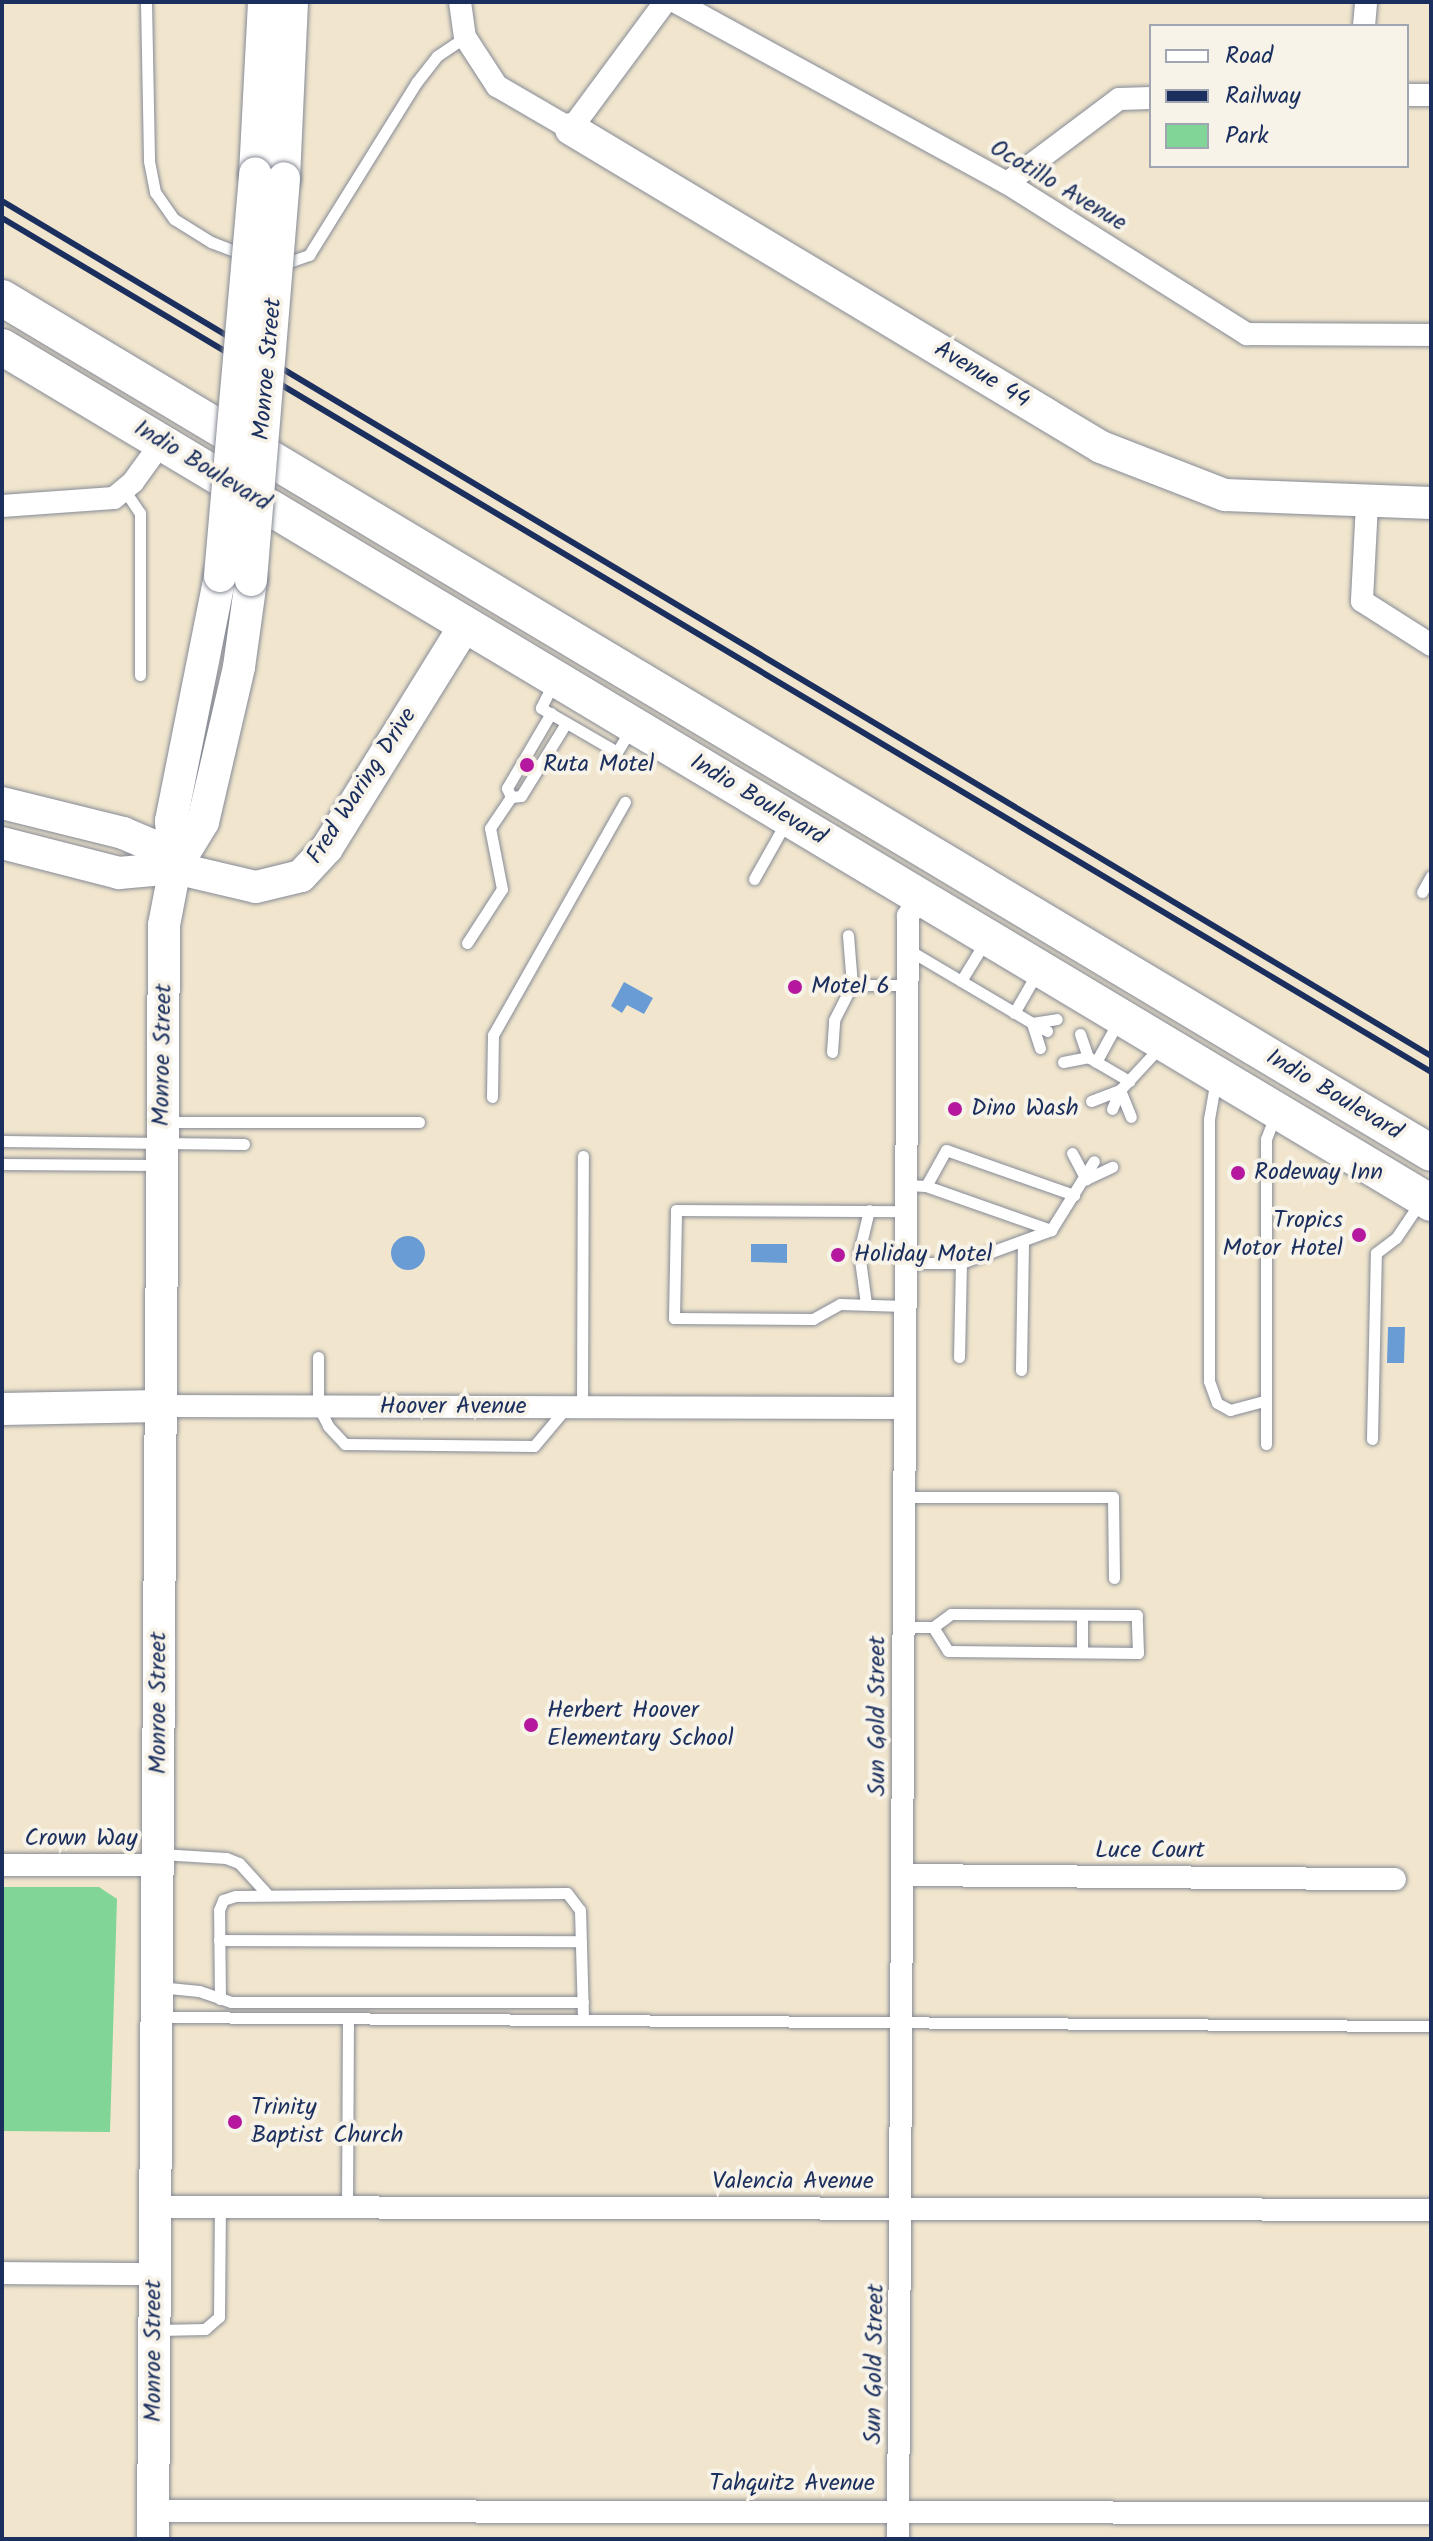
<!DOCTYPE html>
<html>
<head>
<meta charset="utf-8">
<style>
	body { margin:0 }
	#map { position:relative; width:1433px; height:2541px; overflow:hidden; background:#f1e6cd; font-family:Kalam,sans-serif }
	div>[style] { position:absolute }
	.green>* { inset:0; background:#81d597 }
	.water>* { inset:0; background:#699cd4 }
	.round { border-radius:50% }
	.roads { filter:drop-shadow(0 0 2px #868a96) drop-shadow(0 0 2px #868a96) }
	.lane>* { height:11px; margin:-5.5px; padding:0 5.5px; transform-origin:5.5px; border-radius:5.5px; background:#fff }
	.street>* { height:22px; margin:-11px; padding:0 11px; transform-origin:11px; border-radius:11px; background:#fff }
	.secondary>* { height:32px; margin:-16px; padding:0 16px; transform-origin:16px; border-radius:16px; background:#fff }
	.primary>* { height:36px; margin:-18px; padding:0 18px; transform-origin:18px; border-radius:18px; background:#fff }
	.rail>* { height:6px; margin:-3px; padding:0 3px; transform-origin:3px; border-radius:3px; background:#1b2f5e }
	.bridges { filter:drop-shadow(0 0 2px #868a96) drop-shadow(0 0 2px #868a96) }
	.secondary-bridge>* { height:32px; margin:-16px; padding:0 16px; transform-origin:16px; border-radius:16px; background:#fff }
	.dots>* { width:22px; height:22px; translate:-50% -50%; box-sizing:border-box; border:4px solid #f7f3e8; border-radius:50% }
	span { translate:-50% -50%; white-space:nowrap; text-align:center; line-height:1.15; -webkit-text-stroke:8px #f7f3e8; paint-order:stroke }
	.street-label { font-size:24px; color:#1b2f5e }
	.poi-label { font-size:24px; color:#1b2f5e }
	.left { translate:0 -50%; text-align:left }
	.right { translate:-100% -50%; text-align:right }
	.frame { position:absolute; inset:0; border:4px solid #1b2f5e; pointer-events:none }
	.legend { position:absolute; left:1149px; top:24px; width:260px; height:144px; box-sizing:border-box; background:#f7f3e8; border:2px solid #9fa5b1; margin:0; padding:10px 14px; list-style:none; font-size:24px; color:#1b2f5e }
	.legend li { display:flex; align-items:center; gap:16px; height:40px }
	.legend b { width:40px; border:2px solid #9fa5b1 }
</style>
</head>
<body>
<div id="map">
	<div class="green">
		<i style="clip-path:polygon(2px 1887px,99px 1887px,117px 1899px,110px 2132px,2px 2131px)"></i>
	</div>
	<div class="water">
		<i style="clip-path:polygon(624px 982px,653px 998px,644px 1014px,627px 1005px,622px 1013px,611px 1006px)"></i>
		<i class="round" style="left:391px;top:1236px;width:34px;height:34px"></i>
		<i style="clip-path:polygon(751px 1244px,787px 1244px,787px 1263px,751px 1262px)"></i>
		<i style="clip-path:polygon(1388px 1327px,1405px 1327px,1404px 1363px,1387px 1363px)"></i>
	</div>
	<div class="roads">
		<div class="lane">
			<i style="left:146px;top:2px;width:159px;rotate:88.9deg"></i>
			<i style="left:149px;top:161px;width:32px;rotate:79deg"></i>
			<i style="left:155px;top:192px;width:33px;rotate:55deg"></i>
			<i style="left:174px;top:219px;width:44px;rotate:31.9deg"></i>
			<i style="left:211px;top:242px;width:36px;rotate:21deg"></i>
			<i style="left:280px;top:265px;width:31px;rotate:-19deg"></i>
			<i style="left:309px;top:255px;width:203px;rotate:-58.1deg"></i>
			<i style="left:416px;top:83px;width:34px;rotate:-52deg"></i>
			<i style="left:437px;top:56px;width:34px;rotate:-34deg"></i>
			<i style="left:125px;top:491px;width:27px;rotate:56deg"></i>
			<i style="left:140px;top:513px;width:162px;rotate:90deg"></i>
			<i style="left:554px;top:682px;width:29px;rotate:117deg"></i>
			<i style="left:541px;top:708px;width:88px;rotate:30.1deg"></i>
			<i style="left:617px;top:752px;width:27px;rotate:-59deg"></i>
			<i style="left:551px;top:713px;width:87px;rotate:120.4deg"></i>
			<i style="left:507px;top:788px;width:10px;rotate:66deg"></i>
			<i style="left:511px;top:797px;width:10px;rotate:-6deg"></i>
			<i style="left:521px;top:796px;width:86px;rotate:-58.3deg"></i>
			<i style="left:754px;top:879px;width:65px;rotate:-60.7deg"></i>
			<i style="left:1422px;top:892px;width:18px;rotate:-61deg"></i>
			<i style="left:467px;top:943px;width:64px;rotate:-57.1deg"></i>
			<i style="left:502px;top:889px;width:62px;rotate:-101.1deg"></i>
			<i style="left:490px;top:828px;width:37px;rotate:-56deg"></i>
			<i style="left:907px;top:949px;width:145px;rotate:30.6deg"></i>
			<i style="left:1032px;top:1023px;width:25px;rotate:-9deg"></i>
			<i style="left:961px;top:981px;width:48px;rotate:-58.6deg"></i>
			<i style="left:852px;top:985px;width:55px"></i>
			<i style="left:1014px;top:1013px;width:46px;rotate:-60.1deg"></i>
			<i style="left:1080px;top:1034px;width:24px;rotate:71deg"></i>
			<i style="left:1040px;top:1048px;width:26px;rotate:-108deg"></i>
			<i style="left:1032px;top:1023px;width:17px;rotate:28deg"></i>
			<i style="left:832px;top:1052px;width:32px;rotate:-86deg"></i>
			<i style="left:834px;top:1020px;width:39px;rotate:-63deg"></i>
			<i style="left:852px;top:985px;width:50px;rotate:-94.6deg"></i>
			<i style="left:1063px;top:1062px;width:25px;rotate:-11deg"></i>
			<i style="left:1088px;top:1057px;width:48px;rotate:30.3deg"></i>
			<i style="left:1096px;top:1062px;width:48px;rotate:-61.3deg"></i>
			<i style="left:1216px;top:1079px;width:41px;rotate:99.9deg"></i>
			<i style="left:1209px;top:1119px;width:262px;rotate:90deg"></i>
			<i style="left:1209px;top:1381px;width:23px;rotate:70deg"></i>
			<i style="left:1217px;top:1403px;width:15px;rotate:28deg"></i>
			<i style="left:1230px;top:1410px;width:34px;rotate:-15deg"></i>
			<i style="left:492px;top:1097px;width:62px;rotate:-89.1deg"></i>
			<i style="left:493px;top:1035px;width:268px;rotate:-60.5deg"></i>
			<i style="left:1091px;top:1101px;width:31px;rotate:-21deg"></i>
			<i style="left:1120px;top:1090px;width:29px;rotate:68deg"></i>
			<i style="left:1112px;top:1109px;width:21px;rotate:-67deg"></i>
			<i style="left:1120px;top:1090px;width:59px;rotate:-47.1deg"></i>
			<i style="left:167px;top:1122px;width:252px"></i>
			<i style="left:2px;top:1141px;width:242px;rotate:0.7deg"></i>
			<i style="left:1072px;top:1153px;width:30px;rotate:62deg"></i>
			<i style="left:1086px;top:1179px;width:29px;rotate:-25deg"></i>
			<i style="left:2px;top:1164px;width:159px;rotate:0.4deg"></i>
			<i style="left:906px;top:1185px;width:20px;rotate:3deg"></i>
			<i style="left:926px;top:1186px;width:41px;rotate:-60.9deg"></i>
			<i style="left:946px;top:1150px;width:136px;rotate:19.4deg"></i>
			<i style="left:926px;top:1186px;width:133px;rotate:19.4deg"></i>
			<i style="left:905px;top:1263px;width:56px"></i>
			<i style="left:961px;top:1263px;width:96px;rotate:-20.1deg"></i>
			<i style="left:1051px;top:1230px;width:81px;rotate:-58.1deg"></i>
			<i style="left:866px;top:1304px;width:52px;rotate:-97.7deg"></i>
			<i style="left:859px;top:1252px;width:43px;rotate:-76.6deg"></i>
			<i style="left:904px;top:1306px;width:64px;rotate:-178.2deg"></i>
			<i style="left:840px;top:1304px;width:31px;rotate:151deg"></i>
			<i style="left:813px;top:1319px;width:139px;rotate:-179.6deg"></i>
			<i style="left:674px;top:1318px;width:108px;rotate:-88.9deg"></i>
			<i style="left:676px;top:1210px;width:229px;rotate:0.3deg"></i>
			<i style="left:318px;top:1357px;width:49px;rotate:90deg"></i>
			<i style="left:318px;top:1406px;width:22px;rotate:63deg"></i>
			<i style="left:328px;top:1426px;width:25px;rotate:47deg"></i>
			<i style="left:345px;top:1444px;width:189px;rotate:0.6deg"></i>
			<i style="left:534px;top:1446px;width:50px;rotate:-49.9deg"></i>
			<i style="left:959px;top:1357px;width:94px;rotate:-88.8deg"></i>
			<i style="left:1021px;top:1370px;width:127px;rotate:-89.1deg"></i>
			<i style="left:582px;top:1407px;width:251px;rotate:-89.8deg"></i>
			<i style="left:1372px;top:1439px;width:186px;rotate:-88.8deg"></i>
			<i style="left:1376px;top:1253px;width:25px;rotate:-37deg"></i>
			<i style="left:1396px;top:1238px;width:45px;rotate:-56deg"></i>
			<i style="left:1266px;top:1444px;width:305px;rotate:-90deg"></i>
			<i style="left:1266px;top:1139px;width:26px;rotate:-69deg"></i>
			<i style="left:904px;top:1497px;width:209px"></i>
			<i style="left:1113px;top:1497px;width:81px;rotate:89.3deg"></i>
			<i style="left:904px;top:1627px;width:29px"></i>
			<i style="left:933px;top:1627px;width:28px;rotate:58deg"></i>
			<i style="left:948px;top:1651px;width:190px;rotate:0.6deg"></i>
			<i style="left:1138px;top:1653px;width:38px;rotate:-92deg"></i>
			<i style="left:1137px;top:1615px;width:186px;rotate:-179.7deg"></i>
			<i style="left:951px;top:1614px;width:22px;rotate:144deg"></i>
			<i style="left:1082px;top:1652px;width:37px;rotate:-90deg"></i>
			<i style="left:160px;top:1854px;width:66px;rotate:3.5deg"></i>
			<i style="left:226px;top:1858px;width:14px;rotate:21deg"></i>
			<i style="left:239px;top:1863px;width:43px;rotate:47.8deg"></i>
			<i style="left:219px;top:1940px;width:362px;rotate:0.2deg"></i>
			<i style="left:159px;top:1987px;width:40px;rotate:5.7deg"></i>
			<i style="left:199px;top:1991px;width:34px;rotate:19deg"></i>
			<i style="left:231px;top:2002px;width:352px"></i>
			<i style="left:220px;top:1999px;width:89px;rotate:-90.6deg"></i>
			<i style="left:219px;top:1910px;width:11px;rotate:-68deg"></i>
			<i style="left:223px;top:1900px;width:13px;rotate:-18deg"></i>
			<i style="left:235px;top:1896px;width:332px;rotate:-0.5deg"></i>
			<i style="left:567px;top:1893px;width:21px;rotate:53deg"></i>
			<i style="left:580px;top:1910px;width:109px;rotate:88.4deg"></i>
			<i style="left:159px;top:2017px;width:1272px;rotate:0.41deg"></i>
			<i style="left:347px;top:2207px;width:189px;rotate:-89.7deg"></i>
			<i style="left:159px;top:2330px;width:46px;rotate:-1.2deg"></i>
			<i style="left:205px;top:2329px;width:18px;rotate:-41deg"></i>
			<i style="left:219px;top:2317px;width:110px;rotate:-89.5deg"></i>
		</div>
		<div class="street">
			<i style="left:460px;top:2px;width:35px;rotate:82deg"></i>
			<i style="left:465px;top:37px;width:59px;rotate:56.9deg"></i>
			<i style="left:497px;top:86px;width:86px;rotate:30.2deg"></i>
			<i style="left:571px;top:129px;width:158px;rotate:-53.5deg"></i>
			<i style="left:676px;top:2px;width:377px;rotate:28.7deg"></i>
			<i style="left:1007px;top:183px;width:284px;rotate:32.2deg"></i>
			<i style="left:1247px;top:334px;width:184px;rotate:0.3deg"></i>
			<i style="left:1364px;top:26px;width:24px;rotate:-85deg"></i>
			<i style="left:1407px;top:95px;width:24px"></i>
			<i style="left:1007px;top:183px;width:140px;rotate:-36.9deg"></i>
			<i style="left:1119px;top:99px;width:32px;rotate:-2deg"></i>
			<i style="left:1367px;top:504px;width:97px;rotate:93deg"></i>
			<i style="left:1362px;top:601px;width:82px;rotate:32.5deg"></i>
			<i style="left:2px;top:506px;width:112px;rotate:-4.1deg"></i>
			<i style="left:114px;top:498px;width:25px;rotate:-40deg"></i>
			<i style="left:133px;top:482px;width:49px;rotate:-54.1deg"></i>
			<i style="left:160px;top:1406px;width:744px;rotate:0.15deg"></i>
			<i style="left:2px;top:1865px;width:157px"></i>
			<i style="left:904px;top:1875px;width:491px;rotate:0.5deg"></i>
			<i style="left:155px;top:2207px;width:1276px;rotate:0.13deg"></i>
			<i style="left:2px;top:2273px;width:153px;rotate:0.4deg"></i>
			<i style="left:153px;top:2511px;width:1278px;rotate:0.09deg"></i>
			<i style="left:898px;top:2539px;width:1623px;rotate:-89.65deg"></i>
			<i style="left:908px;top:916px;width:22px;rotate:-58deg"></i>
		</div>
		<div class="secondary">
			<i style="left:571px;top:129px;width:618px;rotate:30.96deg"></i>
			<i style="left:1101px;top:447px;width:133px;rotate:21.2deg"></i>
			<i style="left:1225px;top:495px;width:206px;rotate:2.2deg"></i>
			<i style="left:255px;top:174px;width:172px;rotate:-87deg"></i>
			<i style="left:284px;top:178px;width:176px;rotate:-87.4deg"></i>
			<i style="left:2px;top:803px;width:125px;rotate:13.9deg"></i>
			<i style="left:123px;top:833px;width:30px;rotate:23deg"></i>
			<i style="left:151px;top:845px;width:33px;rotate:44deg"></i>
			<i style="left:2px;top:843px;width:121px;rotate:14.4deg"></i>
			<i style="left:119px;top:873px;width:56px;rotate:-5.1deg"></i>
			<i style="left:175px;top:868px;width:83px;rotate:13.2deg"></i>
			<i style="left:256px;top:887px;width:46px;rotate:-13.7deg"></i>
			<i style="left:301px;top:876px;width:38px;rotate:-47deg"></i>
			<i style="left:327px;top:848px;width:264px;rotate:-58.2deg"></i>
			<i style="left:175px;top:868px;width:54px;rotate:-58.7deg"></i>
			<i style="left:203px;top:822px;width:159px;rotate:-76.9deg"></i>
			<i style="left:239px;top:667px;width:88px;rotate:-82.1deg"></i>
			<i style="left:2px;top:1409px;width:158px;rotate:-1.1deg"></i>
			<i style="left:153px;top:2539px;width:1614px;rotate:-89.61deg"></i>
			<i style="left:164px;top:925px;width:58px;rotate:-79.1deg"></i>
			<i style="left:175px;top:868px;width:47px;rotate:-94.9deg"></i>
			<i style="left:171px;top:821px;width:250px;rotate:-78.7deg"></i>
		</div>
		<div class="primary">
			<i style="left:2px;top:298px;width:1665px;rotate:30.89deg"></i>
			<i style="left:2px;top:347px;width:1666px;rotate:30.92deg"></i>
		</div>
	</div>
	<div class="rail">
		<i style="left:2px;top:201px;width:1665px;rotate:30.89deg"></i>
		<i style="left:2px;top:218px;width:1665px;rotate:30.86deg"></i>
	</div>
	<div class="bridges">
		<div class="secondary-bridge">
			<i style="left:220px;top:576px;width:404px;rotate:-85deg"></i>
			<i style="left:251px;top:580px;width:403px;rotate:-85.3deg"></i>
		</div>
	</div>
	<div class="dots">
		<i style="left:527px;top:765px;background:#b5179e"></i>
		<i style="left:795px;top:987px;background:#b5179e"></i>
		<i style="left:955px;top:1109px;background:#b5179e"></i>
		<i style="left:1238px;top:1173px;background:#b5179e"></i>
		<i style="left:1359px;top:1235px;background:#b5179e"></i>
		<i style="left:838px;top:1255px;background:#b5179e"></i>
		<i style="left:531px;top:1725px;background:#b5179e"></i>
		<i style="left:235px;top:2122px;background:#b5179e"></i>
	</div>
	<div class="street-label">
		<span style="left:1058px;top:186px;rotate:31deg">Ocotillo Avenue</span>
		<span style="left:268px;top:369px;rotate:-85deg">Monroe Street</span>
		<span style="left:982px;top:375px;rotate:31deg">Avenue 44</span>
		<span style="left:202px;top:466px;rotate:31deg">Indio Boulevard</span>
		<span style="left:362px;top:786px;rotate:-57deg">Fred Waring Drive</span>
		<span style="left:758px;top:800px;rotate:31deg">Indio Boulevard</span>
		<span style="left:163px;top:1055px;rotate:-89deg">Monroe Street</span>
		<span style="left:1334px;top:1095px;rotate:31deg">Indio Boulevard</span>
		<span style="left:453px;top:1407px">Hoover Avenue</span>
		<span style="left:159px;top:1703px;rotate:-90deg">Monroe Street</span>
		<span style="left:878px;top:1716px;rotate:-90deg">Sun Gold Street</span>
		<span style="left:81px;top:1839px">Crown Way</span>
		<span style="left:1150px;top:1851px">Luce Court</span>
		<span style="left:793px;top:2182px">Valencia Avenue</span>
		<span style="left:154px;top:2351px;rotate:-90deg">Monroe Street</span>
		<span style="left:875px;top:2364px;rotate:-89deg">Sun Gold Street</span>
		<span style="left:792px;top:2484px">Tahquitz Avenue</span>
	</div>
	<div class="poi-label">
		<span class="left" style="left:543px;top:765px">Ruta Motel</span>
		<span class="left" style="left:811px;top:987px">Motel 6</span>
		<span class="left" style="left:971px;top:1109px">Dino Wash</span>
		<span class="left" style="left:1254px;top:1173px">Rodeway Inn</span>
		<span class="right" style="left:1343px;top:1235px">Tropics<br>Motor Hotel</span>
		<span class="left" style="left:854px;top:1255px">Holiday Motel</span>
		<span class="left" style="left:547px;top:1725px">Herbert Hoover<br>Elementary School</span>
		<span class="left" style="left:251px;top:2122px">Trinity<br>Baptist Church</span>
	</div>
	<div class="frame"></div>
	<ul class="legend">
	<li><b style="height:10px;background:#fff"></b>Road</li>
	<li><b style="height:10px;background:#1b2f5e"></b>Railway</li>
	<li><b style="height:22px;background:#81d597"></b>Park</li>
	</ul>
</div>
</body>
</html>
